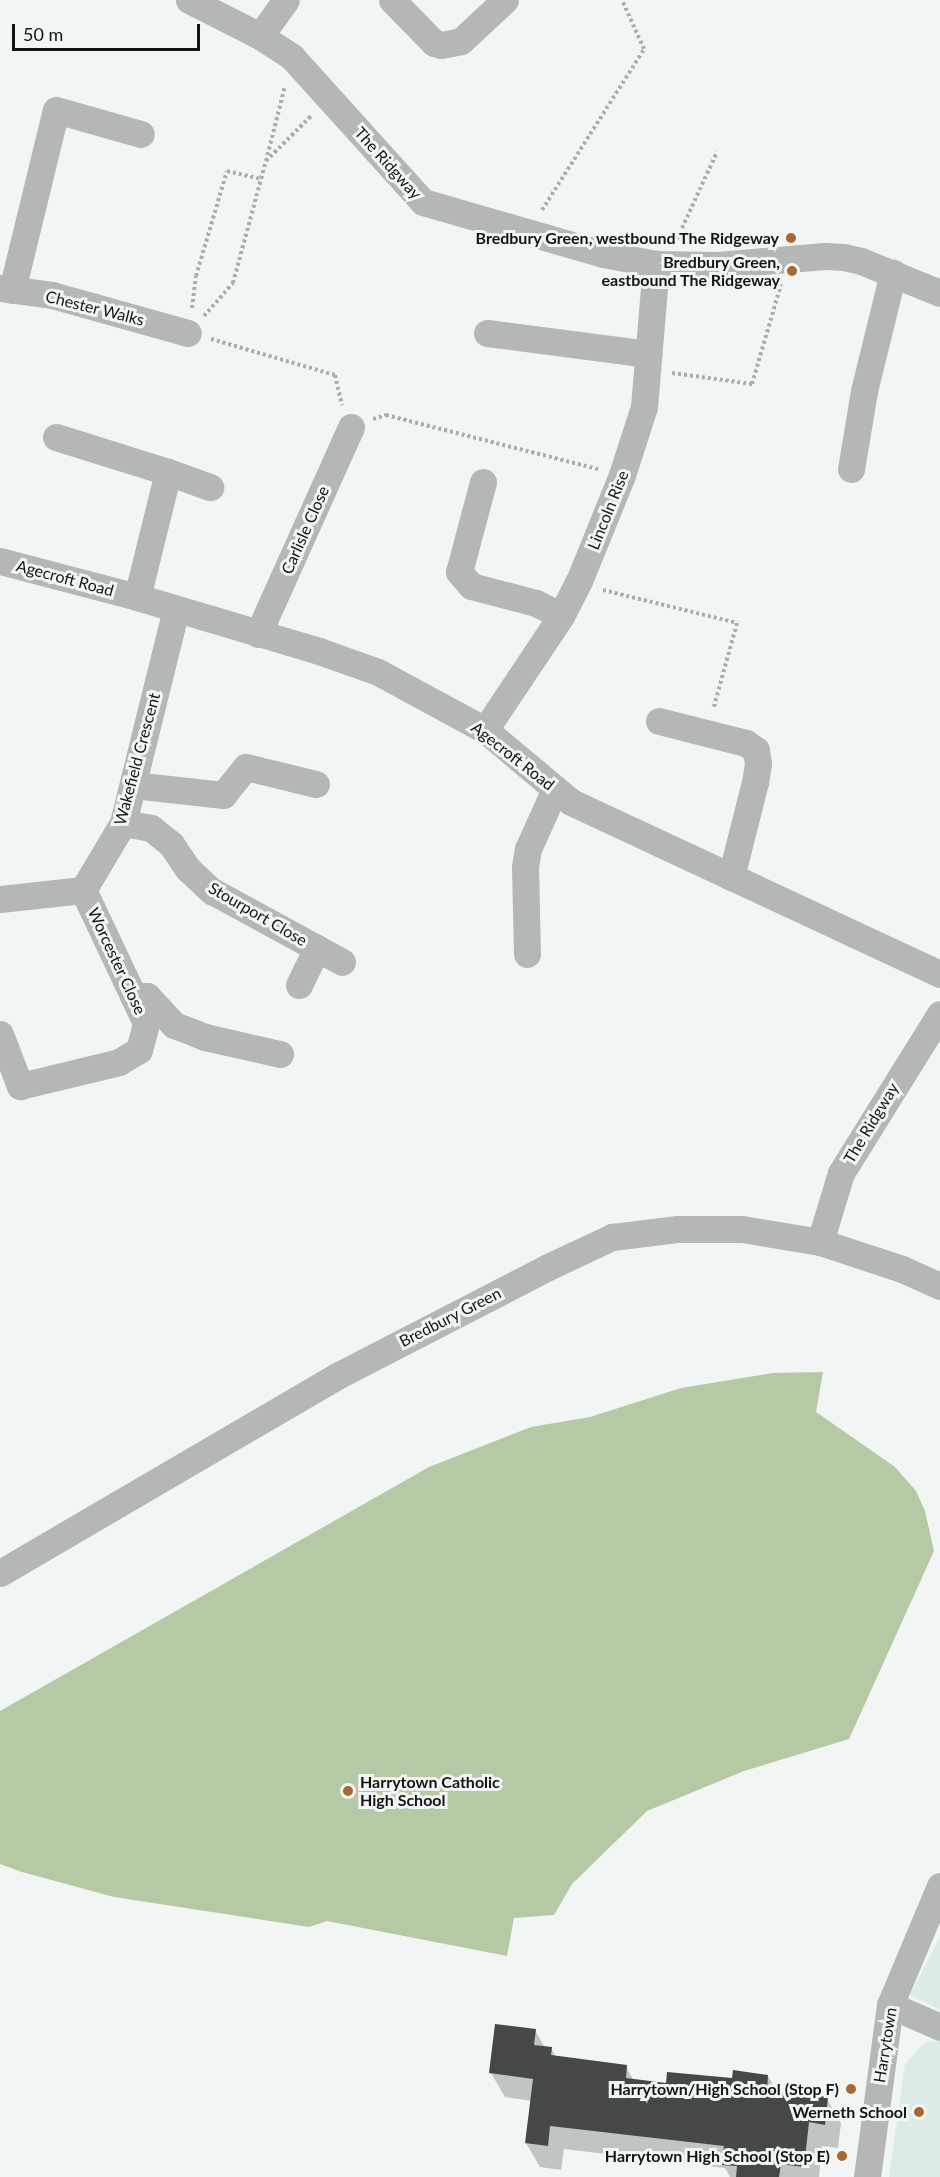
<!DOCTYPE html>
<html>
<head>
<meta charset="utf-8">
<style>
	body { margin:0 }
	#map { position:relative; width:940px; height:2177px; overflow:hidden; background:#f1f5f4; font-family:Lato,sans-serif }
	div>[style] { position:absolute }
	.built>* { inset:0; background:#ddebe8 }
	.green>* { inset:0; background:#b5c9a5 }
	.shadow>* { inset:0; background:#0003 }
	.building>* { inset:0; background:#454846 }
	.path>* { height:4px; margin-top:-2px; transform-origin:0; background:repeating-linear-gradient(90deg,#aaadac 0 3px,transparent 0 6px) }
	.minor>* { height:27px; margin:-13.5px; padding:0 13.5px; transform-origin:13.5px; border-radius:13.5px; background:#b5b7b7 }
	.dots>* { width:16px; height:16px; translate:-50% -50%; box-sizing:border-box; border:3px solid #f1f5f4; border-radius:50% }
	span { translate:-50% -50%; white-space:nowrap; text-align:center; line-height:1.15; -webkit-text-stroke:6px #f1f5f4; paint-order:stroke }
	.street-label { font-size:16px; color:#131414 }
	.poi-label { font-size:16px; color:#131414; font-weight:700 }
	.right { translate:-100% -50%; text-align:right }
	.left { translate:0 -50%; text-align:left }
	.scale { position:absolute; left:12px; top:24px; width:188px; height:27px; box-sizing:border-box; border:3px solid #131414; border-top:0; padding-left:8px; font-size:18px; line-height:21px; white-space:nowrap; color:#131414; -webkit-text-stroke:4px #f1f5f4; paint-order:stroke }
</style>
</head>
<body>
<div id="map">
	<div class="built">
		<i style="clip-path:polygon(940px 1937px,940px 2010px,910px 1995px)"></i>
		<i style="clip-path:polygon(940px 2021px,940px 2177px,889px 2177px,905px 2064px,926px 2041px,935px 2042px)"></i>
	</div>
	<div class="green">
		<i style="clip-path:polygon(823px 1372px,816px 1412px,895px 1467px,916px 1491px,925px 1511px,934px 1551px,849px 1739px,744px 1771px,647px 1811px,572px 1884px,554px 1915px,514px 1918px,507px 1956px,327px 1921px,309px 1927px,114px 1897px,22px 1872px,0 1864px,0 1711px,429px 1467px,531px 1427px,590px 1417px,681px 1388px,773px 1373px)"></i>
	</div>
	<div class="shadow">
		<i style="clip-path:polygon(535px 2030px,545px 2048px,551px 2048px,556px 2058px,626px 2067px,634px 2081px,667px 2085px,768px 2076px,777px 2092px,827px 2099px,841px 2123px,838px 2148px,822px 2146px,819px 2177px,730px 2177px,725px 2168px,564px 2149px,561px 2170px,540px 2167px,526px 2143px,532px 2101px,505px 2097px,491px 2073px)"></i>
	</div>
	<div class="building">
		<i style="clip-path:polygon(495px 2024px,536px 2029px,534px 2045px,552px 2047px,551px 2055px,627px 2065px,626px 2078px,666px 2083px,667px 2072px,732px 2078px,733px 2070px,768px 2075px,767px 2090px,828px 2097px,825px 2125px,809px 2122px,804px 2167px,781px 2164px,779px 2177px,736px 2177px,737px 2166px,721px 2165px,724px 2146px,550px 2126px,548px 2146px,525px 2143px,533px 2079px,489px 2073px)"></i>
	</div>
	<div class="path">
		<i style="left:266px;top:161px;width:77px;rotate:-75.8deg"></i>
		<i style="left:542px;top:210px;width:191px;rotate:-57.6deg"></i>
		<i style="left:644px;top:49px;width:54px;rotate:-114.2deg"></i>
		<i style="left:677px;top:239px;width:96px;rotate:-65.3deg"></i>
		<i style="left:192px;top:308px;width:32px;rotate:-83deg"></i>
		<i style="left:196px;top:276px;width:109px;rotate:-73.6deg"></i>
		<i style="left:227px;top:171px;width:35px;rotate:13deg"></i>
		<i style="left:204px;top:316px;width:44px;rotate:-48.7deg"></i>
		<i style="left:233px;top:283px;width:126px;rotate:-74.9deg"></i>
		<i style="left:266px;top:161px;width:65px;rotate:-45deg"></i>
		<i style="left:211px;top:339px;width:129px;rotate:16.2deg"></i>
		<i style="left:335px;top:375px;width:31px;rotate:77deg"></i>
		<i style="left:672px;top:373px;width:81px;rotate:7.8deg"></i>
		<i style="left:752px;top:384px;width:104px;rotate:-73.8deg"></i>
		<i style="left:373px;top:419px;width:14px;rotate:-17deg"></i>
		<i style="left:386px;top:415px;width:219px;rotate:14.3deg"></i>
		<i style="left:603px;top:590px;width:138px;rotate:13.8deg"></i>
		<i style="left:737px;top:623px;width:90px;rotate:105.4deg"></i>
	</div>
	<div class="minor">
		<i style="left:189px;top:0;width:80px;rotate:26.9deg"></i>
		<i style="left:260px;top:36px;width:38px;rotate:33deg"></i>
		<i style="left:292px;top:57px;width:195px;rotate:47.9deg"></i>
		<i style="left:423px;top:202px;width:187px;rotate:16.1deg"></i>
		<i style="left:603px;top:254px;width:54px;rotate:10.7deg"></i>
		<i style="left:656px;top:264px;width:61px;rotate:0.9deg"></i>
		<i style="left:717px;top:265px;width:108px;rotate:-4.8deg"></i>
		<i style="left:825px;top:256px;width:19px;rotate:3deg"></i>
		<i style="left:844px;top:257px;width:17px;rotate:13deg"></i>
		<i style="left:861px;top:261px;width:85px;rotate:22.1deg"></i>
		<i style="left:392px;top:0;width:60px;rotate:45.7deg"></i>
		<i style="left:434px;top:43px;width:7px;rotate:16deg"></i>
		<i style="left:441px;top:45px;width:20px;rotate:-11deg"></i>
		<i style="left:461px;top:41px;width:60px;rotate:-43deg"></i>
		<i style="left:260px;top:36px;width:44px;rotate:-54.2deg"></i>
		<i style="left:0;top:288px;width:52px;rotate:7.7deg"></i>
		<i style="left:52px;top:295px;width:141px;rotate:15.6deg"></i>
		<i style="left:12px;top:290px;width:185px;rotate:-76.3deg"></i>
		<i style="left:56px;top:110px;width:88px;rotate:15.8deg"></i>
		<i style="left:487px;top:333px;width:163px;rotate:7.4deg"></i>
		<i style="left:56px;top:437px;width:117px;rotate:17.4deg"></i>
		<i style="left:168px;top:472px;width:129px;rotate:103.9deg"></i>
		<i style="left:851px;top:469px;width:79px;rotate:-80.5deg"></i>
		<i style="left:864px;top:391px;width:122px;rotate:-76.2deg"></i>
		<i style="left:168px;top:472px;width:45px;rotate:19.7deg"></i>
		<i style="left:483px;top:482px;width:93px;rotate:104.9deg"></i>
		<i style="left:459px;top:572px;width:18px;rotate:49deg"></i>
		<i style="left:471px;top:586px;width:67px;rotate:14.7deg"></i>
		<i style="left:536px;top:603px;width:28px;rotate:27deg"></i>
		<i style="left:0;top:561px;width:142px;rotate:14.7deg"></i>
		<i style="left:137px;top:597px;width:190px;rotate:16.5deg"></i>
		<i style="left:319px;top:651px;width:63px;rotate:19.6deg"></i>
		<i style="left:378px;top:672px;width:122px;rotate:28.5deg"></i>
		<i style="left:485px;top:730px;width:112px;rotate:39.9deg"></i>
		<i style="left:571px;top:802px;width:407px;rotate:25deg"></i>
		<i style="left:258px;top:634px;width:227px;rotate:-65.8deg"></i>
		<i style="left:659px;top:721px;width:90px;rotate:14.2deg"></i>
		<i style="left:746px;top:743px;width:12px;rotate:35deg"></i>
		<i style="left:756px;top:750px;width:14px;rotate:82deg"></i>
		<i style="left:758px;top:764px;width:18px;rotate:99deg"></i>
		<i style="left:755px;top:782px;width:98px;rotate:104.2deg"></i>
		<i style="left:485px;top:730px;width:137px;rotate:-56.3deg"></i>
		<i style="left:561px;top:616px;width:39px;rotate:-63deg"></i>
		<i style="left:579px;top:581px;width:114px;rotate:-67.9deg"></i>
		<i style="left:622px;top:475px;width:71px;rotate:-72.1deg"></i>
		<i style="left:644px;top:407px;width:144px;rotate:-85.2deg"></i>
		<i style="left:133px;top:785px;width:91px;rotate:6.3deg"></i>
		<i style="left:223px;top:795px;width:36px;rotate:-51deg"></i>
		<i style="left:246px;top:767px;width:72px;rotate:13.7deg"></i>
		<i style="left:123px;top:823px;width:28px;rotate:10deg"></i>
		<i style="left:151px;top:828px;width:26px;rotate:39deg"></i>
		<i style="left:171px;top:844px;width:30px;rotate:56deg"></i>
		<i style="left:188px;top:869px;width:33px;rotate:43deg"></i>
		<i style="left:212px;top:891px;width:148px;rotate:28.6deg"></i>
		<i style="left:0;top:899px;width:83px;rotate:-6.2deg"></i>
		<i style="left:83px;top:890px;width:78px;rotate:-59.2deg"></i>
		<i style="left:123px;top:823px;width:220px;rotate:-76.1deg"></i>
		<i style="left:527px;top:954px;width:87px;rotate:-91.3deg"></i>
		<i style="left:525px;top:867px;width:18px;rotate:-81deg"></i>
		<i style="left:528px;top:849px;width:66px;rotate:-65.8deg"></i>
		<i style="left:299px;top:985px;width:41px;rotate:-64.1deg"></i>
		<i style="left:133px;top:996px;width:14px"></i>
		<i style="left:147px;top:996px;width:40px;rotate:47deg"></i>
		<i style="left:174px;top:1025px;width:33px;rotate:21deg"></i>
		<i style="left:205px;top:1037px;width:77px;rotate:12.8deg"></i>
		<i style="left:0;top:1034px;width:56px;rotate:69deg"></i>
		<i style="left:20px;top:1086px;width:102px;rotate:-13.6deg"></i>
		<i style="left:119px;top:1062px;width:23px;rotate:-31deg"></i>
		<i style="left:139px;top:1050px;width:28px;rotate:-75deg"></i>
		<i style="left:146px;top:1023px;width:147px;rotate:-115.3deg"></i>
		<i style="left:820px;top:1242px;width:72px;rotate:-73.1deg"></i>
		<i style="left:841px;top:1173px;width:187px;rotate:-58.1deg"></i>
		<i style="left:0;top:1573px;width:390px;rotate:-30.3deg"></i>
		<i style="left:337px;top:1376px;width:237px;rotate:-27.3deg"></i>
		<i style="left:548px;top:1267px;width:71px;rotate:-25.1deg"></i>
		<i style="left:612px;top:1237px;width:65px;rotate:-7deg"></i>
		<i style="left:677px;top:1229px;width:65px"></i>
		<i style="left:742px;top:1229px;width:79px;rotate:9.5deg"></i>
		<i style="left:820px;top:1242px;width:86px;rotate:18.2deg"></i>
		<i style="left:902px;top:1269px;width:42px;rotate:24.1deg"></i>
		<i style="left:890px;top:2005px;width:55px;rotate:23.7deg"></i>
		<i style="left:867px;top:2177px;width:174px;rotate:-82.4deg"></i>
		<i style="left:890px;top:2005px;width:129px;rotate:-67.2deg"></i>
	</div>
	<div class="dots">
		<i style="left:791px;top:238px;background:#a86831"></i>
		<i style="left:792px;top:271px;background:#a86831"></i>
		<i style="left:348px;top:1791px;background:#a86831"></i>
		<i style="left:851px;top:2089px;background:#a86831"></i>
		<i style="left:919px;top:2112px;background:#a86831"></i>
		<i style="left:842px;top:2156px;background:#a86831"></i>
	</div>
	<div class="street-label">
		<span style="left:388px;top:163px;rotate:48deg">The Ridgway</span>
		<span style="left:95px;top:308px;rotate:14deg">Chester Walks</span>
		<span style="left:608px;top:510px;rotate:-68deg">Lincoln Rise</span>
		<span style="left:305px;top:530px;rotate:-66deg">Carlisle Close</span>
		<span style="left:65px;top:578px;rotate:15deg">Agecroft Road</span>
		<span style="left:513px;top:756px;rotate:38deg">Agecroft Road</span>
		<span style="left:137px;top:759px;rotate:-75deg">Wakefield Crescent</span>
		<span style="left:258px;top:914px;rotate:30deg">Stourport Close</span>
		<span style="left:117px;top:961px;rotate:65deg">Worcester Close</span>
		<span style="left:871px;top:1123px;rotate:-59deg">The Ridgway</span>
		<span style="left:450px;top:1317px;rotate:-27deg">Bredbury Green</span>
		<span style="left:885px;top:2045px;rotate:-81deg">Harrytown</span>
	</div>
	<div class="poi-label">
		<span class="right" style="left:779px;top:238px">Bredbury Green, westbound The Ridgeway</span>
		<span class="right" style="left:780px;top:271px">Bredbury Green,<br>eastbound The Ridgeway</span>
		<span class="left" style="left:360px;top:1791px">Harrytown Catholic<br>High School</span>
		<span class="right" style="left:839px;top:2089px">Harrytown/High School (Stop F)</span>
		<span class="right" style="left:907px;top:2112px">Werneth School</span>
		<span class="right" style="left:830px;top:2156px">Harrytown High School (Stop E)</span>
	</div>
	<div class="scale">50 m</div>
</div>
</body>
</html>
